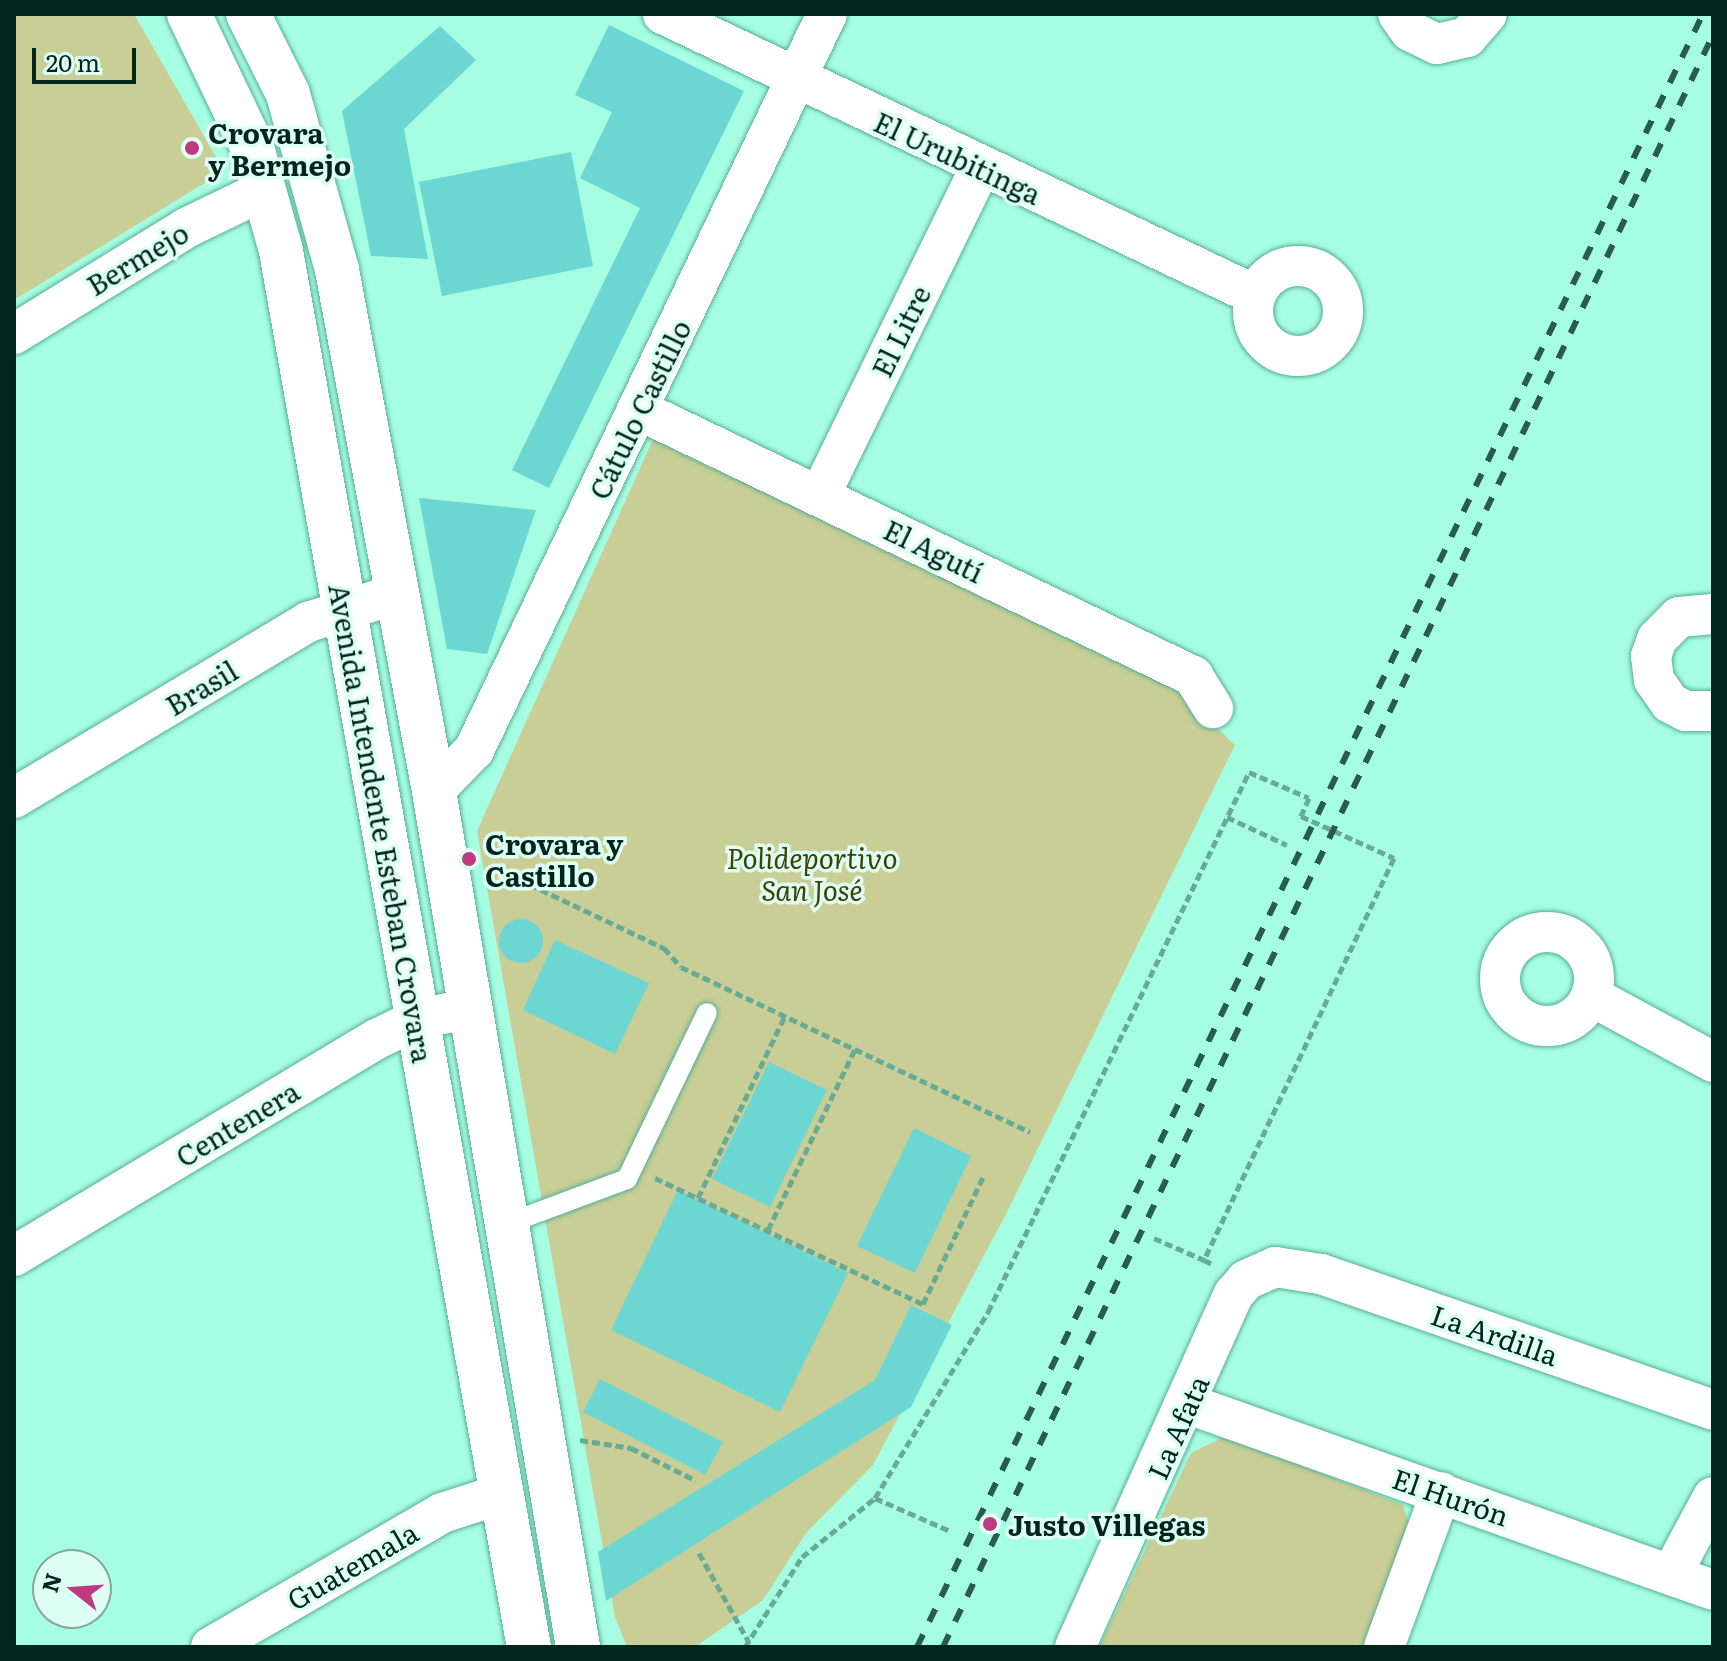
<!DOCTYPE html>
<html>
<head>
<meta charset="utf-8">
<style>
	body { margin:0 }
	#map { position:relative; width:1727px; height:1661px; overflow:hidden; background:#a6fee2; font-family:Literata,serif }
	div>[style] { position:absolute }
	.green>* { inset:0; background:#c8ce96 }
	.building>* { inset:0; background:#6cd6d2 }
	.round { border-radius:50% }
	.path>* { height:5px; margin-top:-2.5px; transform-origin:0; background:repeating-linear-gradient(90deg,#67ab96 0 8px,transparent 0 12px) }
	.roads { filter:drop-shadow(0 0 2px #57ae95) drop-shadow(0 0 2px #57ae95) }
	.service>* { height:20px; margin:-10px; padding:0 10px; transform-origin:10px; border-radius:10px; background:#fff }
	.minor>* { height:40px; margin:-20px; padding:0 20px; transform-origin:20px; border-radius:20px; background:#fff }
	.minor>.ring { margin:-20px; padding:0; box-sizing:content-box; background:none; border:40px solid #fff; border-radius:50% }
	.secondary>* { height:44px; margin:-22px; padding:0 22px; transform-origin:22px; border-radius:22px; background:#fff }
	.rail>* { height:6px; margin-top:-3px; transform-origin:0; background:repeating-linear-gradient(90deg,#2a5c4e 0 14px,transparent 0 28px) }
	.dots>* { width:22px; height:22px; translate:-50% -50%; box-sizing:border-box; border:4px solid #defff3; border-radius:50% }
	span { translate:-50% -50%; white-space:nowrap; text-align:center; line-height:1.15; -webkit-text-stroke:7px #defff3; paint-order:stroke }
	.poi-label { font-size:28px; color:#00261c; font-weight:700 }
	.left { translate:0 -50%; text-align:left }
	.street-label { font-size:28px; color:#00261c }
	.park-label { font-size:28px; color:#3f4205; font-style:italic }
	.frame { position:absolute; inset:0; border:16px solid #00261c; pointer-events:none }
	.north { position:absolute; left:32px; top:1549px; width:80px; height:80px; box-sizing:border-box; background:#defff3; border:2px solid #85a89d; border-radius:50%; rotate:287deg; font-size:22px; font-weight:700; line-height:32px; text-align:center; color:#00261c }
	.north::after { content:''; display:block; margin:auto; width:28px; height:36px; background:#bf3b80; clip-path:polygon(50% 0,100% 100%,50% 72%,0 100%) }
	.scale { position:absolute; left:32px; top:48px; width:104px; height:36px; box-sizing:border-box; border:4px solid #00261c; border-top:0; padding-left:10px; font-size:24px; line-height:28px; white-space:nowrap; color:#00261c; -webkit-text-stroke:6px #defff3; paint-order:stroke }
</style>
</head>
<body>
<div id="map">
	<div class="green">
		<i style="clip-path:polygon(14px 14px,134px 14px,224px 171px,14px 300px)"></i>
		<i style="clip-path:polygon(654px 437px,1173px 686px,1235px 745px,1008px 1210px,873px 1465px,806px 1533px,763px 1600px,695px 1647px,627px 1647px,615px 1617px,477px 831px)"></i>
		<i style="clip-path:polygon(1226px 1436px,1403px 1505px,1409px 1524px,1367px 1647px,1099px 1647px,1191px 1453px)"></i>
	</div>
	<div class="building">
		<i style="clip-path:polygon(609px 25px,744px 91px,549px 488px,512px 470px,640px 208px,580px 178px,612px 112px,575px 95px)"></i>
		<i style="clip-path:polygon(440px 26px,476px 60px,404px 129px,428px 259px,371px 256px,342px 111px)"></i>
		<i style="clip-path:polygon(571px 152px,593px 266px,442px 296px,419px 182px)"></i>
		<i style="clip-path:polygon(419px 498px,536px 510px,487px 654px,447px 649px)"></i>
		<i class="round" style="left:499px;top:919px;width:44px;height:44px"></i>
		<i style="clip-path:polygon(555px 940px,649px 983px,615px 1054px,523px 1010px)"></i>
		<i style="clip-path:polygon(769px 1062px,827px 1090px,770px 1207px,712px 1179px)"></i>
		<i style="clip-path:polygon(914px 1128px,971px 1156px,915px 1273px,857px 1246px)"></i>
		<i style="clip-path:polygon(678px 1190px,848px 1273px,780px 1412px,611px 1330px)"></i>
		<i style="clip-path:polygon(911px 1305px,952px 1325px,911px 1407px,606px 1601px,598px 1552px,875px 1380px)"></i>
		<i style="clip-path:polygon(600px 1379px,723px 1442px,705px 1475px,583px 1412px)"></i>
	</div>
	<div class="path">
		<i style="left:1227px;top:817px;width:66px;rotate:25deg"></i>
		<i style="left:508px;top:874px;width:173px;rotate:25.4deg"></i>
		<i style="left:664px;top:948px;width:25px;rotate:48deg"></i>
		<i style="left:681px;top:967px;width:386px;rotate:25.3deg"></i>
		<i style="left:655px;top:1178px;width:296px;rotate:25.2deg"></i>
		<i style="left:923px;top:1304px;width:143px;rotate:-64.7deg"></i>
		<i style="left:698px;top:1198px;width:202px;rotate:-64.5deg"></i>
		<i style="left:768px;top:1230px;width:201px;rotate:-64.3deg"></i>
		<i style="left:1154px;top:1238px;width:55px;rotate:23.7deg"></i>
		<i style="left:580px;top:1440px;width:52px;rotate:8.9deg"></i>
		<i style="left:631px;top:1448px;width:72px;rotate:26.6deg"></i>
		<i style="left:875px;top:1498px;width:82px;rotate:23.7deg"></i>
		<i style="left:699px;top:1553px;width:102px;rotate:60.7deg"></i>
		<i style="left:745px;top:1647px;width:107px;rotate:-57.7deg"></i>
		<i style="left:802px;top:1557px;width:94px;rotate:-38.9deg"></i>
		<i style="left:875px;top:1498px;width:218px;rotate:-58.7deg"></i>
		<i style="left:988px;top:1312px;width:600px;rotate:-64.2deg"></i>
		<i style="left:1249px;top:772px;width:65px;rotate:23.4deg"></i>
		<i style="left:1309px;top:798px;width:20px;rotate:114deg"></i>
		<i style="left:1301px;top:816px;width:102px;rotate:24.3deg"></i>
		<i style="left:1394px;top:858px;width:445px;rotate:115.3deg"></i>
		<i style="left:1204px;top:1260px;width:9px;rotate:27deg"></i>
	</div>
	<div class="roads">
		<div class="service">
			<i style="left:504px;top:1225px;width:131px;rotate:-20.5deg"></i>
			<i style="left:627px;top:1179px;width:184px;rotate:-64.3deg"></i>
		</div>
		<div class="minor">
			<i style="left:663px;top:14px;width:655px;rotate:25.39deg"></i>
			<i style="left:1398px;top:14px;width:21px;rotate:55deg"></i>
			<i style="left:1410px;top:31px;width:30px;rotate:26deg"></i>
			<i style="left:1437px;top:44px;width:31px;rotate:-13deg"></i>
			<i style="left:1467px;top:37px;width:30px;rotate:-49deg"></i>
			<i class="ring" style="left:1253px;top:266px;width:50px;height:50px"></i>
			<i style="left:14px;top:334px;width:202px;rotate:-31.6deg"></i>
			<i style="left:186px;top:228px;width:88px;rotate:-25.7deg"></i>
			<i style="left:639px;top:410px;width:615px;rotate:25.65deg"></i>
			<i style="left:1193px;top:676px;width:38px;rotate:58deg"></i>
			<i style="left:820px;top:495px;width:364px;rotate:-63.9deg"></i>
			<i style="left:1713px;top:614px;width:34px;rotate:175deg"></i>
			<i style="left:1679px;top:617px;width:31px;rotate:135deg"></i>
			<i style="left:1657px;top:639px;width:18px;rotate:109deg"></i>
			<i style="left:1651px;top:656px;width:24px;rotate:83deg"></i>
			<i style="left:1654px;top:680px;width:28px;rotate:55deg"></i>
			<i style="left:1670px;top:703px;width:18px;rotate:27deg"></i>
			<i style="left:1686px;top:711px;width:27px"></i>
			<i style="left:434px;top:791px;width:57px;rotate:-45.7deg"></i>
			<i style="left:474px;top:750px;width:816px;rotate:-64.38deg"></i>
			<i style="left:14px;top:798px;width:343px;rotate:-30.9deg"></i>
			<i style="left:308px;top:622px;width:92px;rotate:-17.7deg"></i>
			<i class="ring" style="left:1500px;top:932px;width:54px;height:54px"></i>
			<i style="left:1591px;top:996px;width:139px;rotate:28.4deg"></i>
			<i style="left:14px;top:1256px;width:423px;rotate:-30.9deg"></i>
			<i style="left:377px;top:1039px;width:46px;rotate:-26deg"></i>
			<i style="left:418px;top:1019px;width:50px;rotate:-11.5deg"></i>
			<i style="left:1188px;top:1404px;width:557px;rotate:19.51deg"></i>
			<i style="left:1672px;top:1573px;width:86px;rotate:-61.7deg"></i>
			<i style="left:211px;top:1647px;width:267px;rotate:-30.1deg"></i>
			<i style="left:442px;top:1513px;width:59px;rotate:-17.8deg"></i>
			<i style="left:1075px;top:1647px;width:387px;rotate:-65.8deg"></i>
			<i style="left:1234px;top:1294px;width:18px;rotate:-49deg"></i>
			<i style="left:1246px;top:1280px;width:32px;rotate:-24deg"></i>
			<i style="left:1275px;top:1267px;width:47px;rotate:8.7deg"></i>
			<i style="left:1321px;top:1274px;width:415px;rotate:19.1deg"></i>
			<i style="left:1384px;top:1647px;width:165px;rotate:-69.8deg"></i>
		</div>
		<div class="secondary">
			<i style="left:189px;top:14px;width:144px;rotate:64.5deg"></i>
			<i style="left:251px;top:144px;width:111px;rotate:74.3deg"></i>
			<i style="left:281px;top:251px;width:1418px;rotate:79.93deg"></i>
			<i style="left:248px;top:14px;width:89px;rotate:63.4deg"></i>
			<i style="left:288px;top:94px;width:183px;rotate:74.4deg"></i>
			<i style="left:337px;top:270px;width:530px;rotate:79.45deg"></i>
			<i style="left:434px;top:791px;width:868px;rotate:80.45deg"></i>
		</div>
	</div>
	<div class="rail">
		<i style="left:917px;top:1647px;width:1812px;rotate:-64.3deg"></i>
		<i style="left:943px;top:1647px;width:1786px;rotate:-64.47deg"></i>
	</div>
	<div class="dots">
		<i style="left:192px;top:148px;background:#bf3b80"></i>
		<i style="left:469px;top:859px;background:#bf3b80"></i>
		<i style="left:990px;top:1524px;background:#bf3b80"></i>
	</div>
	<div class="poi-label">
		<span class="left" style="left:208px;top:148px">Crovara<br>y Bermejo</span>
		<span class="left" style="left:485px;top:859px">Crovara y<br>Castillo</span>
		<span class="left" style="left:1008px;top:1524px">Justo Villegas</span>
	</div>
	<div class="street-label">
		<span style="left:958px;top:157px;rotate:25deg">El Urubitinga</span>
		<span style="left:137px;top:258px;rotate:-31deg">Bermejo</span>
		<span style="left:900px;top:331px;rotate:-64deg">El Litre</span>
		<span style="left:639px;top:409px;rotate:-64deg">Cátulo Castillo</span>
		<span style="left:934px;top:550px;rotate:26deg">El Agutí</span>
		<span style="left:201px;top:687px;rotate:-31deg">Brasil</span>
		<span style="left:382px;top:823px;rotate:80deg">Avenida Intendente Esteban Crovara</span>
		<span style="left:237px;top:1123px;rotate:-31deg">Centenera</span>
		<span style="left:1495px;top:1334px;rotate:19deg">La Ardilla</span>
		<span style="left:1177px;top:1427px;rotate:-66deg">La Afata</span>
		<span style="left:1451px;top:1496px;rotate:19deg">El Hurón</span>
		<span style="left:352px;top:1565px;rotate:-30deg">Guatemala</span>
	</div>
	<div class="park-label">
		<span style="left:812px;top:873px">Polideportivo<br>San José</span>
	</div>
	<div class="frame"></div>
	<div class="north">N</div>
	<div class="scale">20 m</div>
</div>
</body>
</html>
